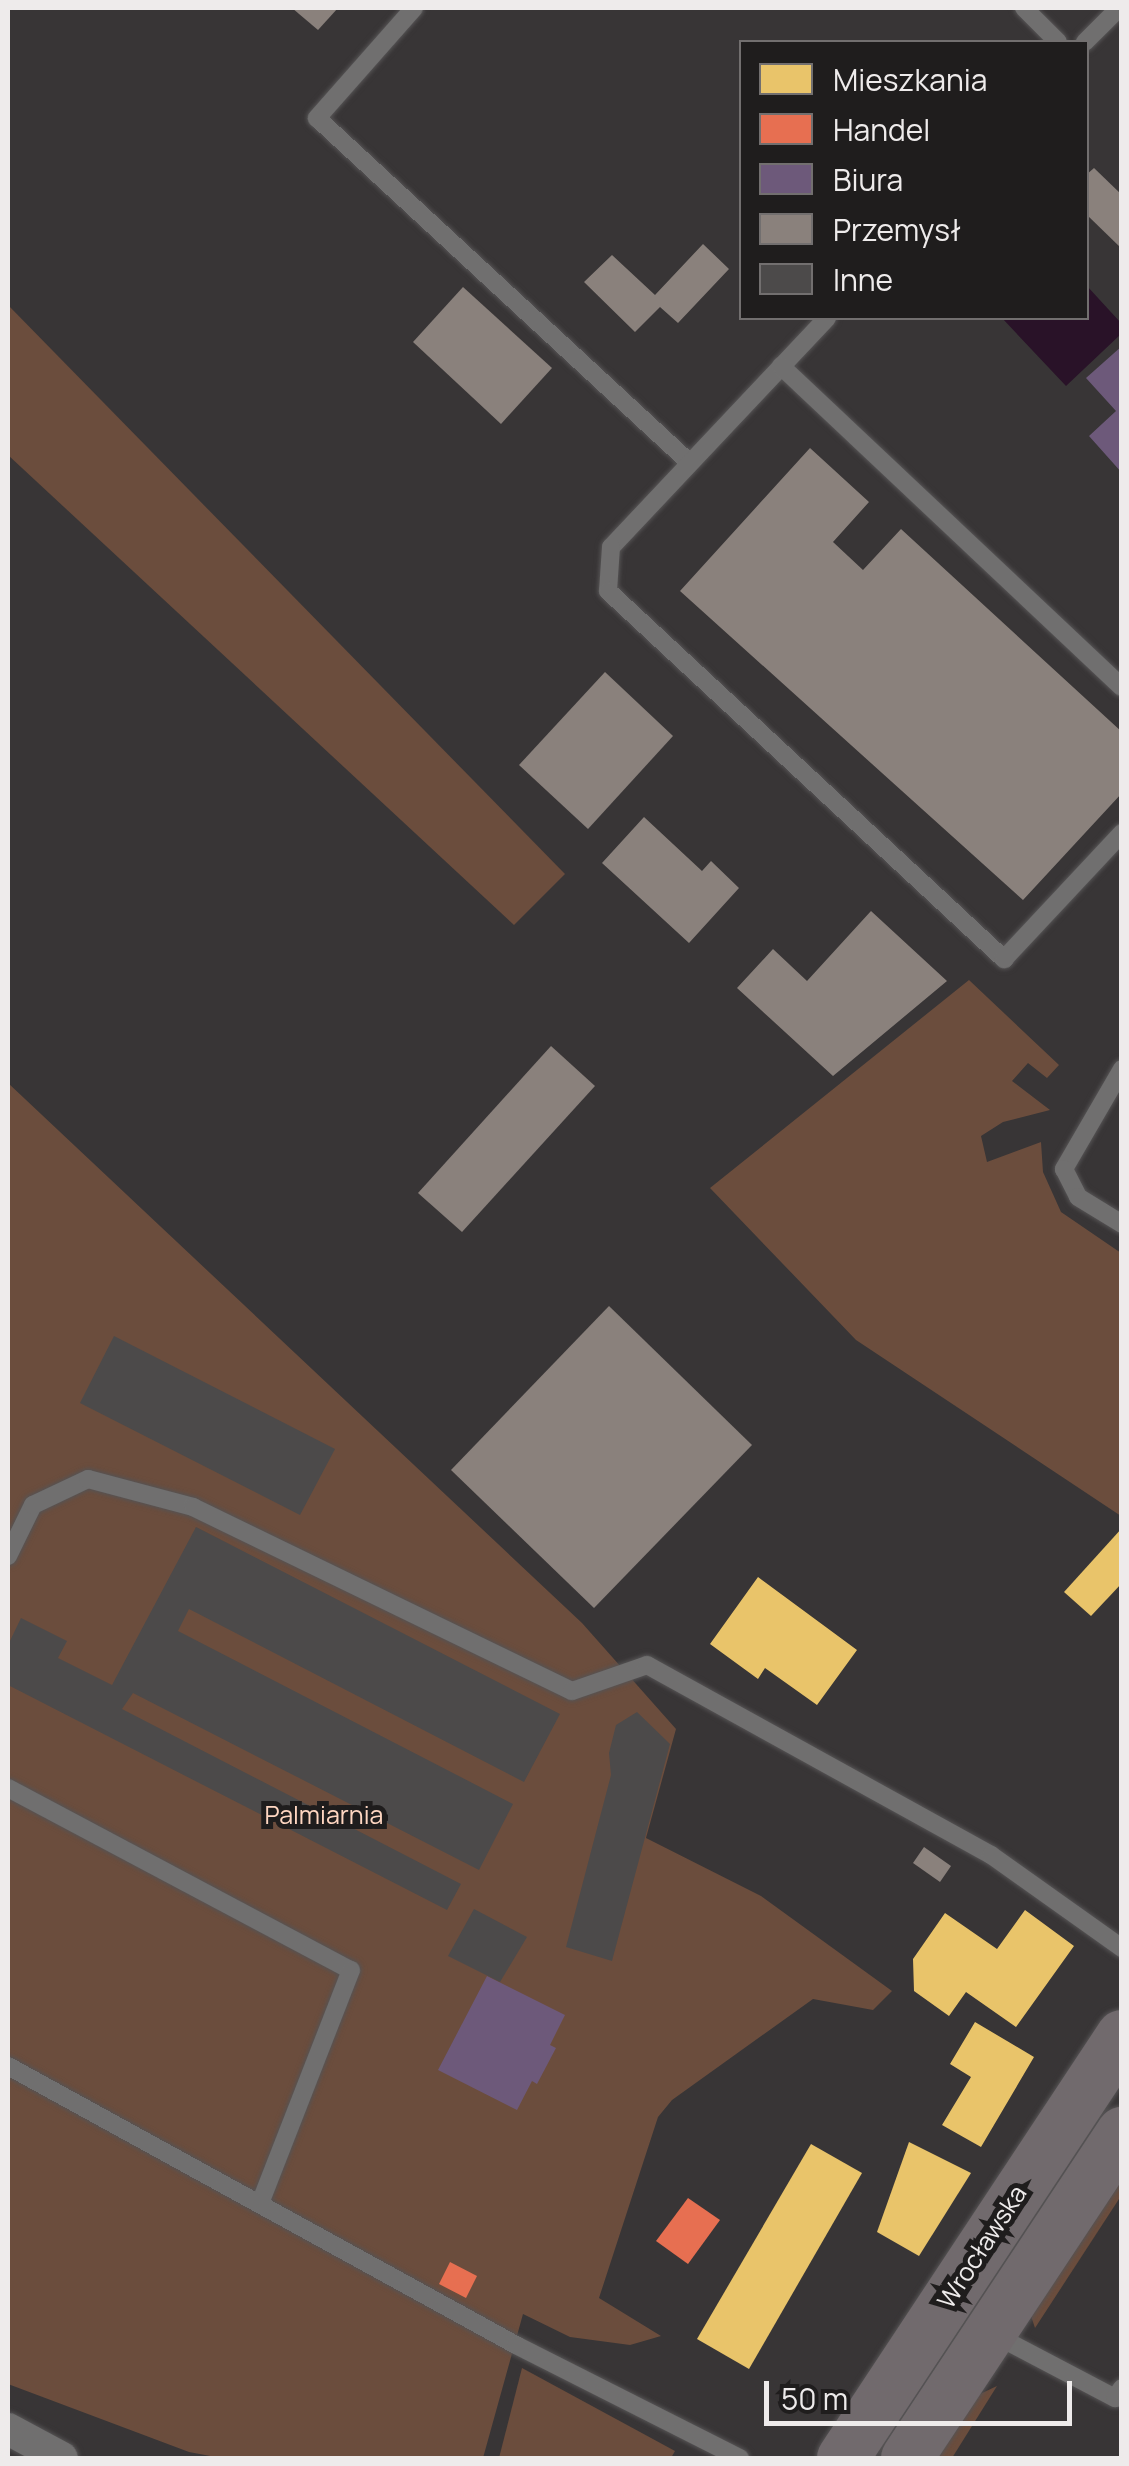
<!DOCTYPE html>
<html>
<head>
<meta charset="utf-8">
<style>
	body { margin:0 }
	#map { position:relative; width:1129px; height:2466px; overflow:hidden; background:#383536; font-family:Manrope,sans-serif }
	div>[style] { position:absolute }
	.green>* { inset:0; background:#6b4d3d }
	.water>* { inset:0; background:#291228 }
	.homes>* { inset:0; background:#e9c46a }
	.shops>* { inset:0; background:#e76f51 }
	.offices>* { inset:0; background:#6d597a }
	.industry>* { inset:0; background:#8a817c }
	.building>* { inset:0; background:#4c4a4a }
	.roads { filter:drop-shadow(0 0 2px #555354) drop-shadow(0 0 2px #555354) }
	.lane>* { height:18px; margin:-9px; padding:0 9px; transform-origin:9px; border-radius:9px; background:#706f6f }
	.street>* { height:32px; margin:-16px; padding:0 16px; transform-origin:16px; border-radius:16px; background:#706f6f }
	.primary>* { height:52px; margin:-26px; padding:0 26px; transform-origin:26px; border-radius:26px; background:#716a6d }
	span { translate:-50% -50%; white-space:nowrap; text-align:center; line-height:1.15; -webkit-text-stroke:10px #1f1d1d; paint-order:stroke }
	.park-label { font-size:25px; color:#fed6c1 }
	.street-label { font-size:25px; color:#eeebeb }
	.frame { position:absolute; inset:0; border:10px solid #eeebeb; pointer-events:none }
	.legend { position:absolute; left:739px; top:40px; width:350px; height:280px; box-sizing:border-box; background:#1f1d1d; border:2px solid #726f6f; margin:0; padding:12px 18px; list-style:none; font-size:30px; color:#eeebeb }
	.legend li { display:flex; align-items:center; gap:20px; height:50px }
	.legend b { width:50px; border:2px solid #726f6f }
	.scale { position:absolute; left:764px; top:2381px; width:308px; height:45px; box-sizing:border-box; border:5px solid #eeebeb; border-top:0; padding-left:12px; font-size:30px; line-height:35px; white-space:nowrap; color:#eeebeb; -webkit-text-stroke:8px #1f1d1d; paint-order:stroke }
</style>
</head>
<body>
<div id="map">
	<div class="green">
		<i style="clip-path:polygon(8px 305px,565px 874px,514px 925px,8px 455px)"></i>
		<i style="clip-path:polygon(969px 980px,1059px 1065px,1047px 1078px,1028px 1063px,1012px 1081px,1050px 1110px,1003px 1122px,981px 1136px,987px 1162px,1041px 1142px,1043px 1172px,1061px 1212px,1121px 1253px,1121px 1516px,856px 1340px,710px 1188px)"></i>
		<i style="clip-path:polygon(8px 1083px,582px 1623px,676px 1729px,646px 1838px,761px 1896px,892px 1991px,873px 2010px,813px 1999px,672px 2100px,658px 2117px,599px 2298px,661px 2336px,630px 2345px,570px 2337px,523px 2314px,483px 2458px,221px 2458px,189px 2452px,8px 2384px)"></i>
		<i style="clip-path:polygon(1121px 2176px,1121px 2196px,1035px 2328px,1031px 2316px)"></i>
		<i style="clip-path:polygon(522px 2368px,675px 2451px,671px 2458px,499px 2458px)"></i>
		<i style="clip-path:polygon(997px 2386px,952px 2458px,935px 2458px,980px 2394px)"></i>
	</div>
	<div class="water">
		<i style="clip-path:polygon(1087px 286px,1121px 323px,1121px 334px,1066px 386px,1002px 318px,1086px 318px)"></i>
	</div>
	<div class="homes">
		<i style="clip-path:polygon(1122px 1528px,1122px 1583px,1091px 1616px,1064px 1592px)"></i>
		<i style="clip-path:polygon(758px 1577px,857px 1650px,817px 1705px,765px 1668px,758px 1679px,710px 1644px)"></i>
		<i style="clip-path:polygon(1025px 1910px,1074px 1946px,1016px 2027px,966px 1992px,949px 2016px,914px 1991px,913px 1959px,945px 1913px,997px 1949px)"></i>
		<i style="clip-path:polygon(975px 2022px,1034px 2057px,981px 2147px,942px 2125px,971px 2077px,950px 2064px)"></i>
		<i style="clip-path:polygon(909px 2142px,971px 2173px,919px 2256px,877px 2232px)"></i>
		<i style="clip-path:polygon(811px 2144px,862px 2173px,749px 2369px,697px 2339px)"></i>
	</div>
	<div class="shops">
		<i style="clip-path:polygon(688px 2198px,720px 2220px,688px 2264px,656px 2241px)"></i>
		<i style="clip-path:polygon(450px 2262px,477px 2276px,466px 2298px,439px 2284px)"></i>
	</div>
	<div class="offices">
		<i style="clip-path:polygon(1122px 346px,1122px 473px,1089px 436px,1116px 411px,1086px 378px)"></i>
		<i style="clip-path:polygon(487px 1976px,565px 2015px,550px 2045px,556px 2048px,537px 2084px,532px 2081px,517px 2110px,438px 2070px)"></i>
	</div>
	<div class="industry">
		<i style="clip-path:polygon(292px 8px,338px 8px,318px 30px)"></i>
		<i style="clip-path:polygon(1094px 168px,1122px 195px,1122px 249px,1086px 214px,1086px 175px)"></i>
		<i style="clip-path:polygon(703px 244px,729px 269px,678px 323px,660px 307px,635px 332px,584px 282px,612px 255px,655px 295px)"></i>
		<i style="clip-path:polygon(463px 287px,552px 368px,501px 424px,413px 342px)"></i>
		<i style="clip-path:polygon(810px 448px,869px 502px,833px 542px,863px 570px,901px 529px,1122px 732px,1122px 793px,1023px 900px,680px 591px)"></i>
		<i style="clip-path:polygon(605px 672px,673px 736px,588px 829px,519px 765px)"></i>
		<i style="clip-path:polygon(644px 817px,702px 871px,711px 861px,739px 888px,689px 943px,602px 863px)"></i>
		<i style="clip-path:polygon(871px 911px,947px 981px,833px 1076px,737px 988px,773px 949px,807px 981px)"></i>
		<i style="clip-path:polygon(551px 1046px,595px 1086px,462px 1232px,418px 1193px)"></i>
		<i style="clip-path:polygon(609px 1306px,752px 1445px,594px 1608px,451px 1470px)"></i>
		<i style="clip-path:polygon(924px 1847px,951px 1866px,940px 1882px,913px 1863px)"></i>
	</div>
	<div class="building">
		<i style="clip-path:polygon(114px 1336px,335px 1449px,300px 1515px,80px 1403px)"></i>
		<i style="clip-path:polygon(196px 1527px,560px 1714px,524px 1782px,189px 1609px,178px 1631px,513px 1804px,479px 1870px,133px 1693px,122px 1709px,461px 1884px,447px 1910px,8px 1685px,8px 1645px,21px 1618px,67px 1641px,58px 1658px,112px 1685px)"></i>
		<i style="clip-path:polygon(637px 1712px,670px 1744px,612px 1961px,566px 1947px,611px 1775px,609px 1753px,616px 1725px)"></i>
		<i style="clip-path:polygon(474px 1909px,527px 1937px,500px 1982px,448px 1956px)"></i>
	</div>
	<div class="roads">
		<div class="lane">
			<i style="left:414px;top:8px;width:147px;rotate:131.4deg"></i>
			<i style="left:317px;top:118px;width:508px;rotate:42.77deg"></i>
			<i style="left:1024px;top:8px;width:48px;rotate:45deg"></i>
			<i style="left:1085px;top:42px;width:48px;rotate:-45deg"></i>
			<i style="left:827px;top:318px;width:315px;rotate:133.3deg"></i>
			<i style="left:611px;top:547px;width:44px;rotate:93.9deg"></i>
			<i style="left:608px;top:591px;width:541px;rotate:42.9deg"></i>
			<i style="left:1004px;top:959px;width:173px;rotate:-46.9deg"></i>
			<i style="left:781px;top:366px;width:468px;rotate:43.3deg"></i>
			<i style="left:1122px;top:1069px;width:116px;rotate:120.1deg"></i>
			<i style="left:1064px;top:1169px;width:31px;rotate:63deg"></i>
			<i style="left:1078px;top:1197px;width:52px;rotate:31.5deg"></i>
			<i style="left:8px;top:1556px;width:57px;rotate:-63.9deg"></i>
			<i style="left:33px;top:1505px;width:61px;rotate:-25.3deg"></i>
			<i style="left:88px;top:1479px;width:109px;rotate:14.9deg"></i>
			<i style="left:193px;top:1507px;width:421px;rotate:25.9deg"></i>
			<i style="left:572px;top:1691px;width:79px;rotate:-19.1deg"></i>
			<i style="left:647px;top:1665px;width:393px;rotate:28.9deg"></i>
			<i style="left:991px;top:1855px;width:161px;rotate:35.4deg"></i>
			<i style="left:8px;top:1788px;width:388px;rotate:28deg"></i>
			<i style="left:351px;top:1970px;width:251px;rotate:111.3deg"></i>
			<i style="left:8px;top:2066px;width:580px;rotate:28.78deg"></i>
			<i style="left:516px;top:2345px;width:251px;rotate:26.8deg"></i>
			<i style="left:995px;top:2335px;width:136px;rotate:27.7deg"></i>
			<i style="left:1115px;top:2398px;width:12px;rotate:-55deg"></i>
		</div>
		<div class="street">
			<i style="left:8px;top:2429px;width:61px;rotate:28.2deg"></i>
		</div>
		<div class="primary">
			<i style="left:843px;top:2458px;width:506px;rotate:-56.53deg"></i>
			<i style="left:907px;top:2458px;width:390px;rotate:-56.5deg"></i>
		</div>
	</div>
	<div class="park-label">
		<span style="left:324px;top:1815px">Palmiarnia</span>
	</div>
	<div class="street-label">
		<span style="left:982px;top:2247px;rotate:-57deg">Wrocławska</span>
	</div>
	<div class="frame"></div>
	<ul class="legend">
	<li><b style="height:28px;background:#e9c46a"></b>Mieszkania</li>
	<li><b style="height:28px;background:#e76f51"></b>Handel</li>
	<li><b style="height:28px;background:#6d597a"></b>Biura</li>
	<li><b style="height:28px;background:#8a817c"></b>Przemysł</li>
	<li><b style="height:28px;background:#4c4a4a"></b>Inne</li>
	</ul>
	<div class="scale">50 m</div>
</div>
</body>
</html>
